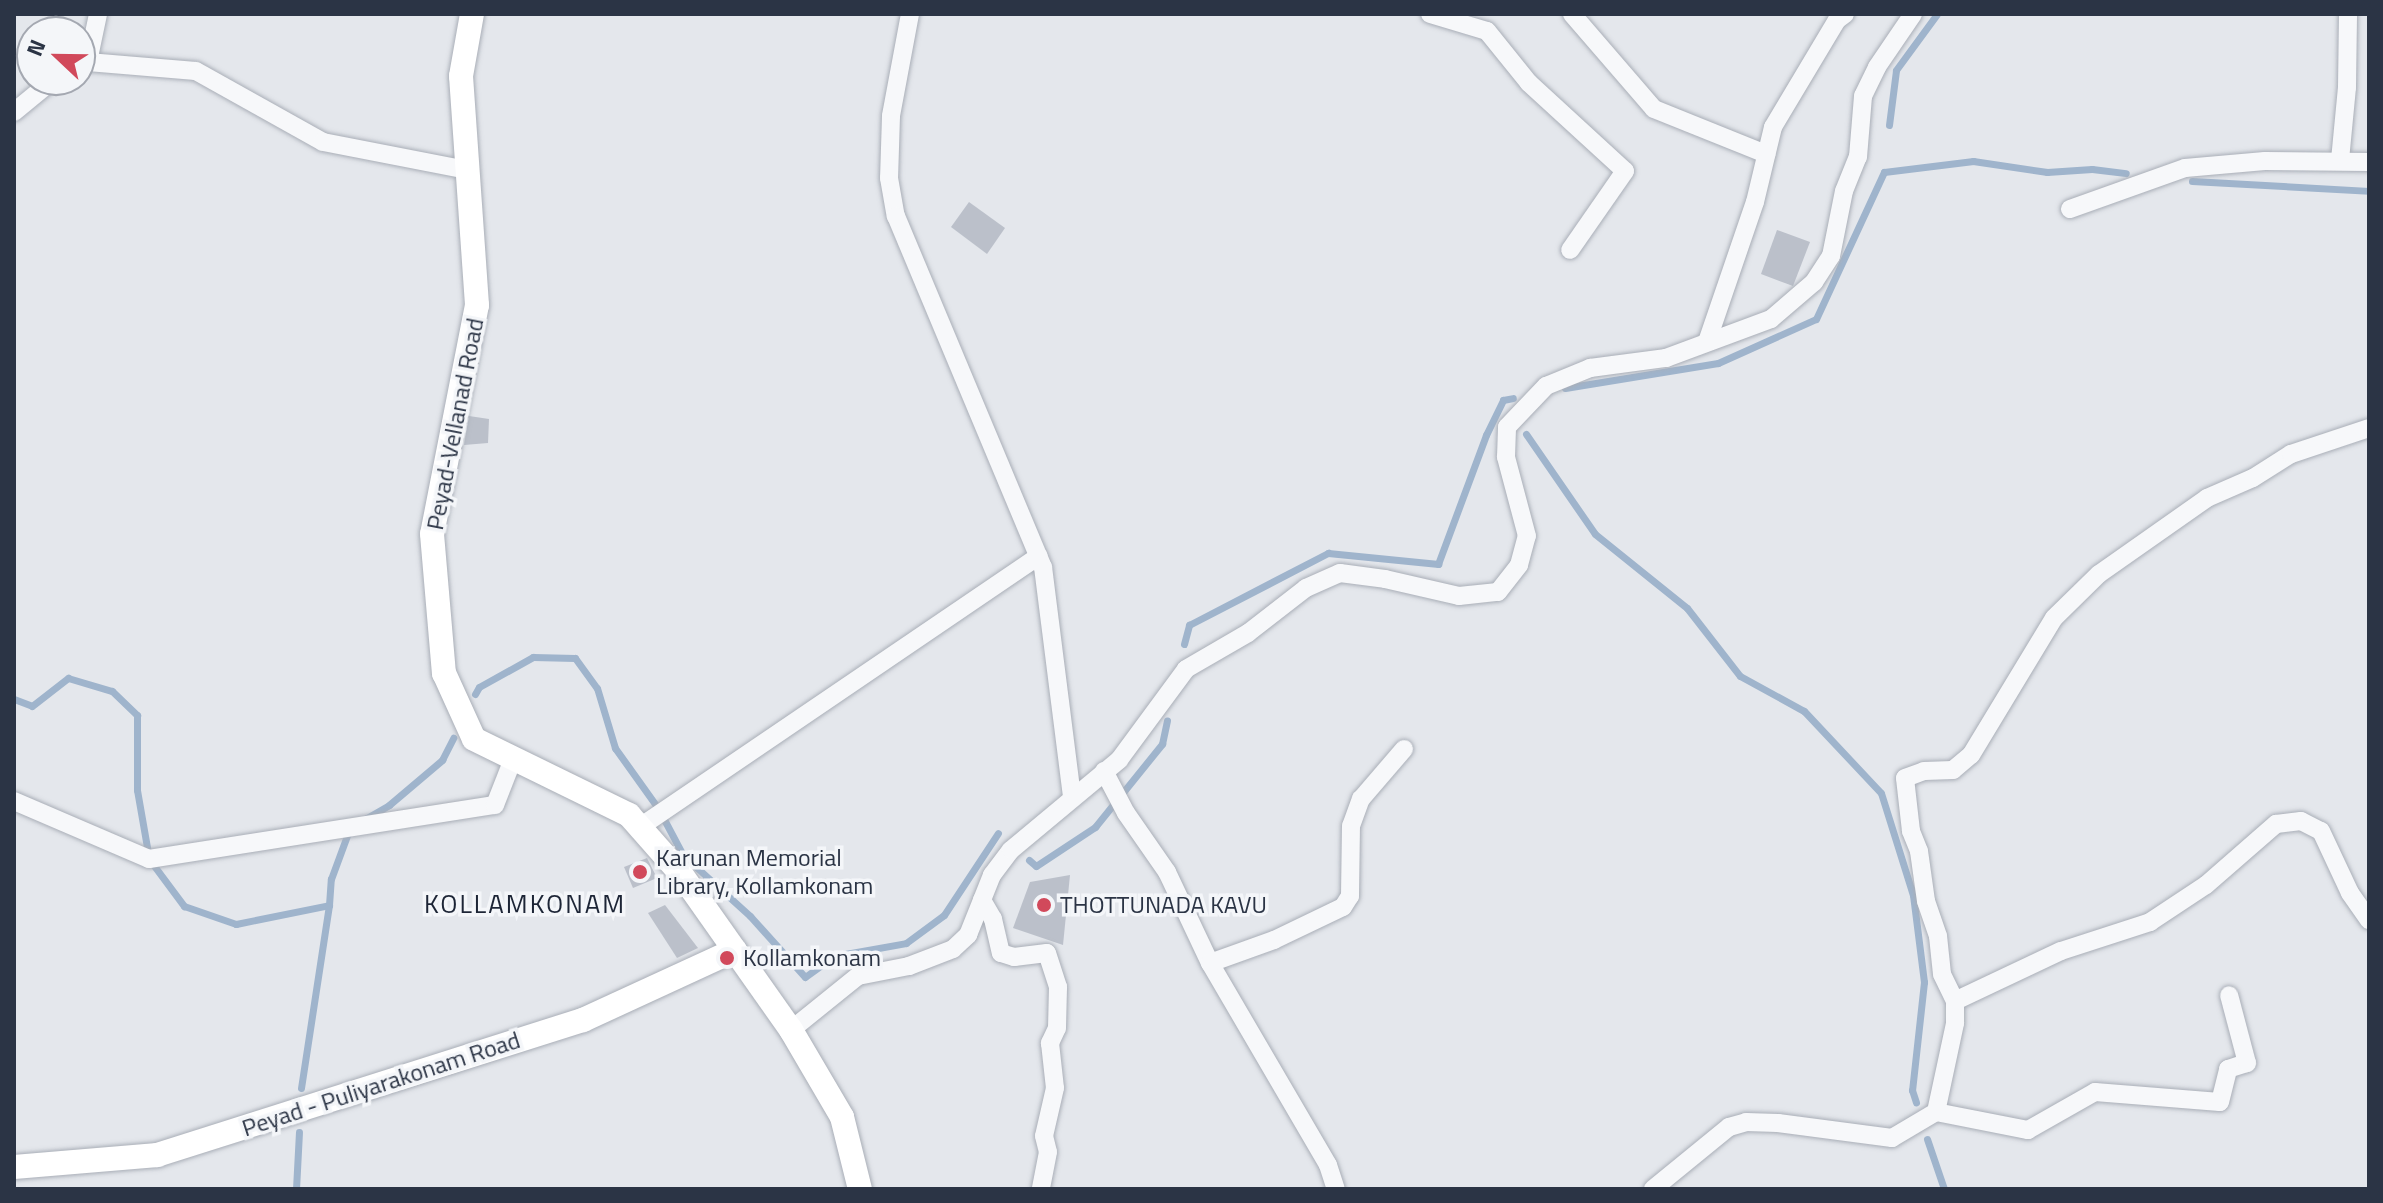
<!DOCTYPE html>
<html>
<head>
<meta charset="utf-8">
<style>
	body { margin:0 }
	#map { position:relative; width:2383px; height:1203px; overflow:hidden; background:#e4e7ec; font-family:"Titillium Web",sans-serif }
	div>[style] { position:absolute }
	.stream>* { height:7px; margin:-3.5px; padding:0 3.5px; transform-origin:3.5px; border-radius:3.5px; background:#9fb4cc }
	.building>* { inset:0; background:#bbc0ca }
	.roads { filter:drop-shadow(0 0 2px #a9aeb7) drop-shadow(0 0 2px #a9aeb7) }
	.street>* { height:18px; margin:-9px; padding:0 9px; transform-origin:9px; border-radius:9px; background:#f7f8fa }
	.secondary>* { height:24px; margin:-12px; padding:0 12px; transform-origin:12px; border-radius:12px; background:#fff }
	.dots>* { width:22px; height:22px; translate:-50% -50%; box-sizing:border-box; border:4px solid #f4f6f9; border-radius:50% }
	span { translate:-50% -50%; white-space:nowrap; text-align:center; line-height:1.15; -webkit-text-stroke:7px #f4f6f9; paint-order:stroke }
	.street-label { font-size:24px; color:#2b3445 }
	.poi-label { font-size:24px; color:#2b3445 }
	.left { translate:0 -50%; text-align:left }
	.neighbourhood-label { font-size:26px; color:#1d2536; letter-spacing:2px }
	.frame { position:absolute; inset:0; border:16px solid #2b3445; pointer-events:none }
	.north { position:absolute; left:16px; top:16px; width:80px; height:80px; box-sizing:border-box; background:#f4f6f9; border:2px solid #a4a8b1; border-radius:50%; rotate:292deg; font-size:22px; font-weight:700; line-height:32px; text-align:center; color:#2b3445 }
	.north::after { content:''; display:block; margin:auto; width:28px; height:36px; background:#d1495b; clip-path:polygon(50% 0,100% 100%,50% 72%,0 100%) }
</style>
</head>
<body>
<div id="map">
	<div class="stream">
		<i style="left:1889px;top:125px;width:55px;rotate:-82.7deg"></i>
		<i style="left:1896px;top:70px;width:69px;rotate:-53.8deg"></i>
		<i style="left:2192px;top:181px;width:177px;rotate:3.2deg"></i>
		<i style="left:1565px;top:388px;width:155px;rotate:-9.3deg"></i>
		<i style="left:1718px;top:363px;width:107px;rotate:-24.2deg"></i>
		<i style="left:1816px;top:319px;width:162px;rotate:-65.2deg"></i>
		<i style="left:1884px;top:172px;width:90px;rotate:-7deg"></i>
		<i style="left:1973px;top:161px;width:75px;rotate:8.5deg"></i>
		<i style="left:2047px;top:172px;width:45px;rotate:-3.8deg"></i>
		<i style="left:2092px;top:169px;width:34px;rotate:7deg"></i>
		<i style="left:1526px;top:434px;width:121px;rotate:55.4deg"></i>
		<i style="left:1595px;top:534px;width:118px;rotate:38.8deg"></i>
		<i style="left:1687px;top:608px;width:86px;rotate:52.1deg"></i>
		<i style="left:1740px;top:676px;width:73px;rotate:28.7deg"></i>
		<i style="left:1804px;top:711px;width:112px;rotate:46.8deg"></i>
		<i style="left:1881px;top:793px;width:107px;rotate:72.6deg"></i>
		<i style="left:1913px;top:895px;width:88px;rotate:82.8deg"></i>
		<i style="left:1924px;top:982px;width:109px;rotate:96.3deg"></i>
		<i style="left:1912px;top:1090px;width:13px;rotate:72deg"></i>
		<i style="left:1184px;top:644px;width:20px;rotate:-75deg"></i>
		<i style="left:1189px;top:625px;width:157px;rotate:-27.4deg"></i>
		<i style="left:1328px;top:553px;width:111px;rotate:5.7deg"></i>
		<i style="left:1438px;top:564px;width:138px;rotate:-69.6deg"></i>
		<i style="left:1486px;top:435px;width:39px;rotate:-64deg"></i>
		<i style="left:1503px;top:400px;width:10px;rotate:-11deg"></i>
		<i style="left:475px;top:694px;width:8px;rotate:-60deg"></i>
		<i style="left:479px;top:687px;width:62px;rotate:-29.1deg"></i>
		<i style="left:533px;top:657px;width:42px;rotate:1.4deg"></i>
		<i style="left:575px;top:658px;width:37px;rotate:54deg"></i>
		<i style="left:597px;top:688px;width:63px;rotate:73.3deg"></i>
		<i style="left:615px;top:748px;width:74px;rotate:54.4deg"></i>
		<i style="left:658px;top:808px;width:53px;rotate:62deg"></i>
		<i style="left:683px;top:855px;width:91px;rotate:42.3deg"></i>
		<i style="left:750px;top:916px;width:82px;rotate:48deg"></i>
		<i style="left:805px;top:977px;width:36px;rotate:-36deg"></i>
		<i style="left:834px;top:956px;width:73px;rotate:-10.2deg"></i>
		<i style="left:906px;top:943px;width:47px;rotate:-36.4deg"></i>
		<i style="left:944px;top:915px;width:98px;rotate:-56.6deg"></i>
		<i style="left:14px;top:699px;width:19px;rotate:21deg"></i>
		<i style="left:32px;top:706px;width:46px;rotate:-37.9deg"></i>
		<i style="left:68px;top:678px;width:46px;rotate:16.5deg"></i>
		<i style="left:112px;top:691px;width:35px;rotate:44deg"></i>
		<i style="left:137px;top:715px;width:75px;rotate:90deg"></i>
		<i style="left:137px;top:790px;width:70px;rotate:80.1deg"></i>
		<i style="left:149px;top:859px;width:59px;rotate:53.3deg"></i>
		<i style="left:184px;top:906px;width:55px;rotate:19.1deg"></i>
		<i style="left:236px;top:924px;width:95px;rotate:-11.5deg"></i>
		<i style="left:329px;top:905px;width:26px;rotate:-86deg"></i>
		<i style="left:331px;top:879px;width:52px;rotate:-69.8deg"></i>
		<i style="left:365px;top:819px;width:28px;rotate:-30deg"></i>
		<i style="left:389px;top:805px;width:70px;rotate:-40.3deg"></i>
		<i style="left:442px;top:760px;width:25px;rotate:-63deg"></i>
		<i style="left:1029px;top:860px;width:9px;rotate:41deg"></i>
		<i style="left:1036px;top:866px;width:71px;rotate:-33.5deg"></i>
		<i style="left:1095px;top:827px;width:107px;rotate:-51.1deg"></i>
		<i style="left:1162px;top:744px;width:24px;rotate:-78deg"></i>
		<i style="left:301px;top:1088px;width:185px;rotate:-81.3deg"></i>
		<i style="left:1927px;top:1139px;width:53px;rotate:71.2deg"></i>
		<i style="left:296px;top:1189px;width:57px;rotate:-87deg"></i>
	</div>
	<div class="building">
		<i style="clip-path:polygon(969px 202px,1005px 228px,987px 254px,951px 227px)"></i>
		<i style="clip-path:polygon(1777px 230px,1810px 242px,1793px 286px,1761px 274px)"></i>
		<i style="clip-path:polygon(469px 416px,489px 419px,488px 443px,464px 445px)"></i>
		<i style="clip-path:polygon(647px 858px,657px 878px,633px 888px,624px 867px)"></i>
		<i style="clip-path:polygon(1070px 875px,1063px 945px,1013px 928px,1030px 882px)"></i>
		<i style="clip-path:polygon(665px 905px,698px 948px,677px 958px,648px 913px)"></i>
	</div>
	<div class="roads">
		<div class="street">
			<i style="left:910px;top:14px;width:104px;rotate:100.6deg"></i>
			<i style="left:891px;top:116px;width:62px;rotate:91.8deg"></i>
			<i style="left:889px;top:178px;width:39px;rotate:80deg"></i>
			<i style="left:896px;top:216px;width:381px;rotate:67.3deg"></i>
			<i style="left:1043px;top:567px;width:231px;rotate:82.8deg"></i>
			<i style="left:1430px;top:14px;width:59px;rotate:16.6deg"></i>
			<i style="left:1487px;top:31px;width:67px;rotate:51.1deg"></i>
			<i style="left:1529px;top:83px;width:130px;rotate:42.5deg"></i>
			<i style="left:1625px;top:171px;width:96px;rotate:124.8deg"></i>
			<i style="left:1572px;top:14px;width:125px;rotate:49.2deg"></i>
			<i style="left:1654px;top:109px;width:121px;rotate:21.9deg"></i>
			<i style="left:88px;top:62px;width:49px;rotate:-78.2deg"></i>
			<i style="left:80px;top:66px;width:9px;rotate:-27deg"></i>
			<i style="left:88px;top:62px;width:108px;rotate:4.8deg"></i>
			<i style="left:196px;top:71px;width:145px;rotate:29.2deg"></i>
			<i style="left:323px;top:142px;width:147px;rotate:11deg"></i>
			<i style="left:14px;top:112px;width:50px;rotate:-39.4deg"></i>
			<i style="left:2340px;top:160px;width:73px;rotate:-84.5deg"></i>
			<i style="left:2347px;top:87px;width:73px;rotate:-89.2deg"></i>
			<i style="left:2070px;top:209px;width:122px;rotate:-19.6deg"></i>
			<i style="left:2185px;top:168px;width:80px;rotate:-5deg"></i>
			<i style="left:2265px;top:161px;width:104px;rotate:0.6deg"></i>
			<i style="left:1707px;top:342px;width:148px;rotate:-71.1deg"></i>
			<i style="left:1755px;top:202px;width:77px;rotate:-76.5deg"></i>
			<i style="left:1773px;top:127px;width:125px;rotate:-59.1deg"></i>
			<i style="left:1837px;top:20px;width:10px;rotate:-37deg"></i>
			<i style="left:1104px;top:771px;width:47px;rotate:62.4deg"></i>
			<i style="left:1126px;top:813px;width:72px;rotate:55.2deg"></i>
			<i style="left:1167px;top:872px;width:101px;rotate:64.7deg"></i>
			<i style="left:1210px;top:963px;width:234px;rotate:59.7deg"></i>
			<i style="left:1328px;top:1165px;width:25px;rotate:72deg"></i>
			<i style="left:14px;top:801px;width:147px;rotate:23.2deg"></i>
			<i style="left:149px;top:859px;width:350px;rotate:-8.9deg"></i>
			<i style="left:495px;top:805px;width:49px;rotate:-68.6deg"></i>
			<i style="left:640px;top:827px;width:482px;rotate:-34.2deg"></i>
			<i style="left:982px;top:900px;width:22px;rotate:60deg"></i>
			<i style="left:993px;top:919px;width:35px;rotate:77deg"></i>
			<i style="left:1001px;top:953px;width:14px;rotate:17deg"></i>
			<i style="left:1014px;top:957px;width:33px;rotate:-7deg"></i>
			<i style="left:1047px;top:953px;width:36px;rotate:72deg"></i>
			<i style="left:1058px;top:987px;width:41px;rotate:91.4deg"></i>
			<i style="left:1057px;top:1028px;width:17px;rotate:115deg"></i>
			<i style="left:1050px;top:1043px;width:45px;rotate:83.7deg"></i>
			<i style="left:1055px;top:1088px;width:49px;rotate:102.9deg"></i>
			<i style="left:1044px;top:1136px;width:16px;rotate:76deg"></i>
			<i style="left:1048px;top:1152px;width:38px;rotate:101deg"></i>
			<i style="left:1210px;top:963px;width:68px;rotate:-19.8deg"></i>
			<i style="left:1274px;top:940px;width:76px;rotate:-25.6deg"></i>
			<i style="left:1343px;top:907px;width:13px;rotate:-58deg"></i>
			<i style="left:1350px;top:896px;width:70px;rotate:-89.2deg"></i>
			<i style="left:1351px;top:826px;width:29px;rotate:-70deg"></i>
			<i style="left:1361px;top:799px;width:66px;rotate:-49.3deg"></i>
			<i style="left:1955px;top:1001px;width:117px;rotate:-25.3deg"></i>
			<i style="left:2061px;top:951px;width:94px;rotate:-18deg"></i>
			<i style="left:2150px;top:922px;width:67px;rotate:-33.5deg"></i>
			<i style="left:2206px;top:885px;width:93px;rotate:-41.1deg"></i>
			<i style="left:2276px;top:824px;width:25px;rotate:-7deg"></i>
			<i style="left:2301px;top:821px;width:22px;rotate:27deg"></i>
			<i style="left:2321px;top:831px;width:68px;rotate:64.9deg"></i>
			<i style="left:2350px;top:893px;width:33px;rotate:55deg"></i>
			<i style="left:791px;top:1030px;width:86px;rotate:-38.9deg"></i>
			<i style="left:858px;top:976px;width:52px;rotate:-11.1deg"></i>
			<i style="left:909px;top:966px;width:47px;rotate:-21.1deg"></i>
			<i style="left:953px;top:949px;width:21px;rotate:-43deg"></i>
			<i style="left:968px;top:935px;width:65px;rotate:-68.2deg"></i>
			<i style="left:992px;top:875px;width:31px;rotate:-53deg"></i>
			<i style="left:1011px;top:850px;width:141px;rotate:-39.8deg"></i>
			<i style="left:1119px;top:760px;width:113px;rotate:-53.6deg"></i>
			<i style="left:1186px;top:669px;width:72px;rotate:-30.1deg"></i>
			<i style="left:1248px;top:633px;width:73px;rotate:-37.8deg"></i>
			<i style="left:1306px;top:588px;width:37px;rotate:-24deg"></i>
			<i style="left:1340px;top:573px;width:45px;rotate:7.6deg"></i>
			<i style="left:1385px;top:579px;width:76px;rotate:12.9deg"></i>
			<i style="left:1459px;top:596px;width:39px;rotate:-6deg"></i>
			<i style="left:1498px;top:592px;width:34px;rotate:-52deg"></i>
			<i style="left:1519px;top:565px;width:30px;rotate:-75deg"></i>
			<i style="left:1527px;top:536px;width:82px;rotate:-104.9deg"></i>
			<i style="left:1506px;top:457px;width:30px;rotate:-88deg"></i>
			<i style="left:1507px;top:427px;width:57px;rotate:-46.4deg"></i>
			<i style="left:1546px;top:386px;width:48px;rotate:-22.2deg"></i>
			<i style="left:1590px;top:368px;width:77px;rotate:-7.5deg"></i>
			<i style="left:1666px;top:358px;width:112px;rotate:-20.4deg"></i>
			<i style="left:1771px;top:319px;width:57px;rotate:-40.7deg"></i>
			<i style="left:1814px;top:282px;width:31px;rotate:-57deg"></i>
			<i style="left:1831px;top:256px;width:66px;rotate:-78.7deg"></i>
			<i style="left:1844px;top:191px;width:37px;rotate:-68deg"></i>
			<i style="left:1858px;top:157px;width:61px;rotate:-85.3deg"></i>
			<i style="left:1863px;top:96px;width:32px;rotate:-64deg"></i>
			<i style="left:1877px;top:67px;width:64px;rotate:-55.8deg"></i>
			<i style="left:1936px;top:1112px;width:94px;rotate:11.1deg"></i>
			<i style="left:2028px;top:1130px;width:77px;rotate:-29.6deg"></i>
			<i style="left:2095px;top:1092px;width:125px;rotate:4.6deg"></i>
			<i style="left:2220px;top:1102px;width:34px;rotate:-76deg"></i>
			<i style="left:2228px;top:1069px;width:20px;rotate:-18deg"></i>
			<i style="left:2247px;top:1063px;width:70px;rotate:-104.8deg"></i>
			<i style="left:1653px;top:1189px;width:98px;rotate:-39.2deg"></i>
			<i style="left:1729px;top:1127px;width:18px;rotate:-16deg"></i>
			<i style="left:1746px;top:1122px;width:32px;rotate:2deg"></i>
			<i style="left:1778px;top:1123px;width:115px;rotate:7.5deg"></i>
			<i style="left:1892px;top:1138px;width:51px;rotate:-30.6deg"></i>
			<i style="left:1936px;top:1112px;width:91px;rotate:-77.9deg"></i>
			<i style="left:1955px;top:1023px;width:22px;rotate:-90deg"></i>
			<i style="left:1955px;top:1001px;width:30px;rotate:-116deg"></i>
			<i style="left:1942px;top:974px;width:38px;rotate:-96deg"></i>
			<i style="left:1938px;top:936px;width:37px;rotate:-109deg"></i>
			<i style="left:1926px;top:901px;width:50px;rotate:-98deg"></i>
			<i style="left:1919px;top:851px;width:22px;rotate:-112deg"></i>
			<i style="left:1911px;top:831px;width:53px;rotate:-96.5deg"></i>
			<i style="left:1905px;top:778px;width:20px;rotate:-20deg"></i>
			<i style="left:1924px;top:771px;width:29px;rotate:-2deg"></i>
			<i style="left:1953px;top:770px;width:23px;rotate:-40deg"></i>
			<i style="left:1971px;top:755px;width:160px;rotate:-58.8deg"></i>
			<i style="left:2054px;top:618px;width:63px;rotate:-44.4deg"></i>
			<i style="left:2099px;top:574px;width:132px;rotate:-35.1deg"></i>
			<i style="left:2207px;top:498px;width:50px;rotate:-23.5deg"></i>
			<i style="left:2253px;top:478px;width:45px;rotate:-32.3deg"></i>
			<i style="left:2291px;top:454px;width:82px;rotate:-18.4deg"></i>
		</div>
		<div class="secondary">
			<i style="left:472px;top:14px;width:63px;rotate:100.1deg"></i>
			<i style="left:461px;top:76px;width:230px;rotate:86deg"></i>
			<i style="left:477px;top:305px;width:233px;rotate:101.1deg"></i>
			<i style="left:432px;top:534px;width:140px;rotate:85.1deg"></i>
			<i style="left:444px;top:673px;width:72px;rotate:65.6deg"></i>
			<i style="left:474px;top:739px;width:173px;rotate:26.1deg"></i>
			<i style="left:629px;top:815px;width:79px;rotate:48.6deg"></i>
			<i style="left:681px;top:874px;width:191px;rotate:54.8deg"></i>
			<i style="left:791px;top:1030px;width:101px;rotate:59.6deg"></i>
			<i style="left:842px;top:1117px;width:74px;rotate:76deg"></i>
			<i style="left:14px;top:1167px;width:144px;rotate:-4.8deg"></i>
			<i style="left:157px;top:1155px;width:447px;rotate:-17.6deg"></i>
			<i style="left:583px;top:1020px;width:167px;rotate:-24.7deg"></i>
		</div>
	</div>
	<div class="dots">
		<i style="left:640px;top:872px;background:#d1495b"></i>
		<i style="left:1044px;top:905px;background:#d1495b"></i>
		<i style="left:727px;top:958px;background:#d1495b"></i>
	</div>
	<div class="street-label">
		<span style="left:455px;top:424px;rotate:-79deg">Peyad-Vellanad Road</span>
		<span style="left:381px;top:1084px;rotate:-18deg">Peyad - Puliyarakonam Road</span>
	</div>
	<div class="poi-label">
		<span class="left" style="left:656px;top:872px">Karunan Memorial<br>Library, Kollamkonam</span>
		<span class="left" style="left:1060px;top:905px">THOTTUNADA KAVU</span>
		<span class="left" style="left:743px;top:958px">Kollamkonam</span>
	</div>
	<div class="neighbourhood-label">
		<span style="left:525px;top:904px">KOLLAMKONAM</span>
	</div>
	<div class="frame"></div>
	<div class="north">N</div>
</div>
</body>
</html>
